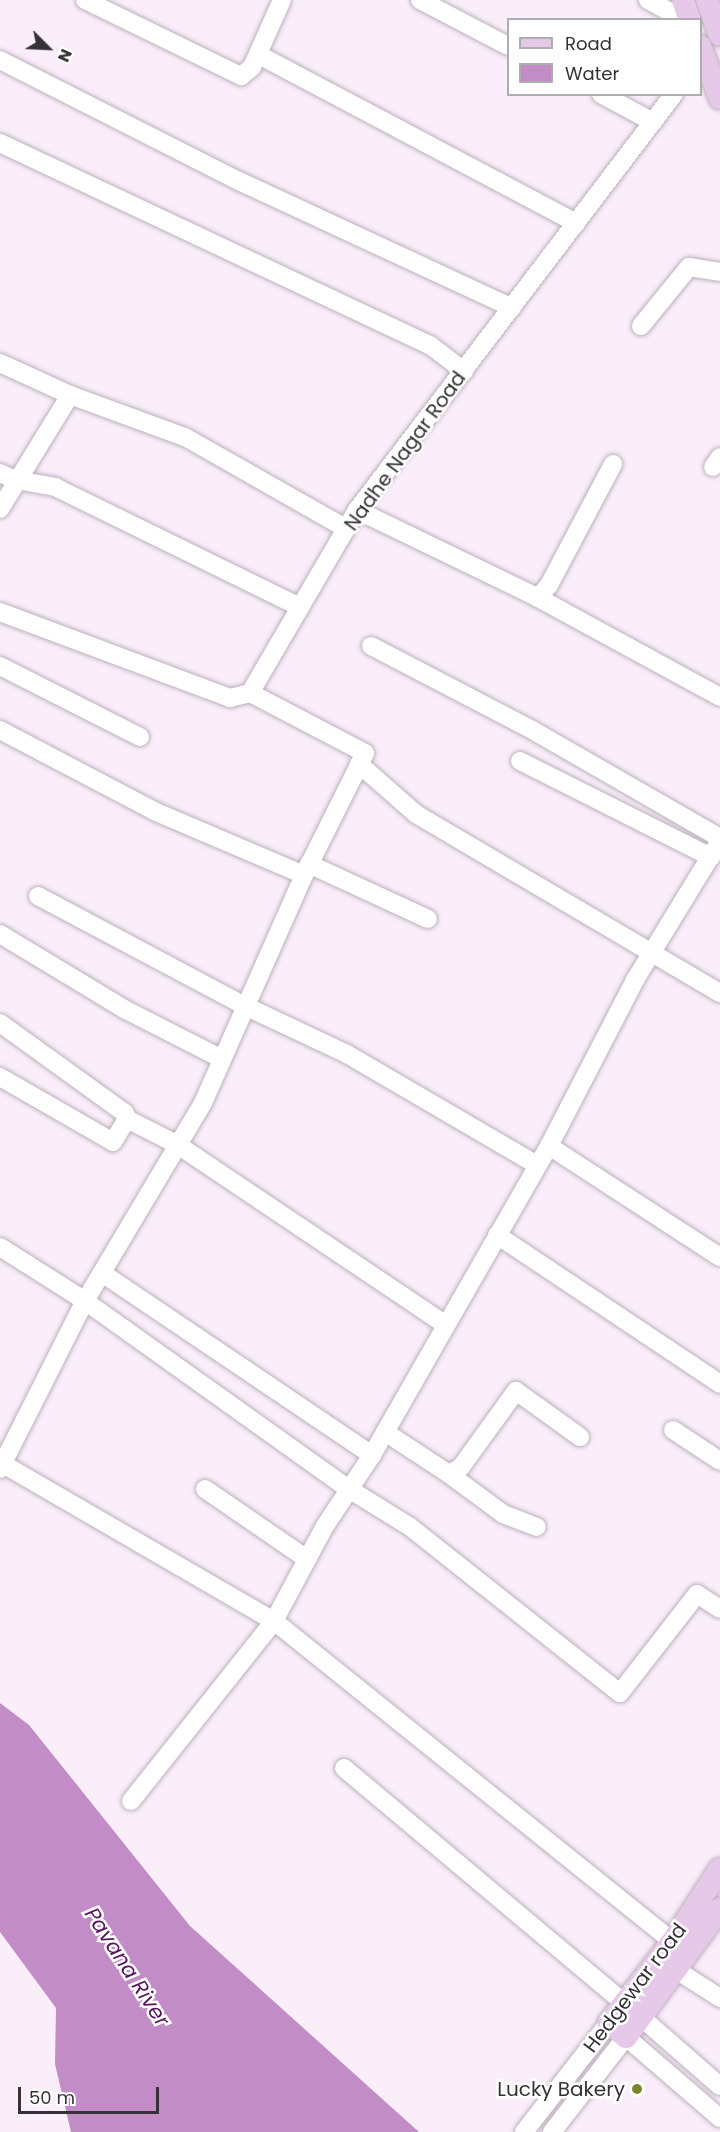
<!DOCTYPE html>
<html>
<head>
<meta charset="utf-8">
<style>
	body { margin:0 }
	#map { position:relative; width:720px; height:2132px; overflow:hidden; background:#fbeefb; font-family:Poppins,sans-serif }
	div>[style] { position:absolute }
	.water>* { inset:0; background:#c28cc6 }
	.roads { filter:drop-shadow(0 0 2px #bcb0bc) drop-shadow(0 0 2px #bcb0bc) }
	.minor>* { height:18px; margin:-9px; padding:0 9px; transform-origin:9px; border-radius:9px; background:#fff }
	.major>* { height:22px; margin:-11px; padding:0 11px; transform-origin:11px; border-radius:11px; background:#e6c9e8 }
	.dots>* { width:16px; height:16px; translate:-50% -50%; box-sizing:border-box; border:3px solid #fff; border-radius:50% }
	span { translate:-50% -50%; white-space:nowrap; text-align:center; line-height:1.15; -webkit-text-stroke:5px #fff; paint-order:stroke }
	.street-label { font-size:20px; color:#353136 }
	.poi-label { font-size:20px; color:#353136 }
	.right { translate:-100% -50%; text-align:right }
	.water-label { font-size:21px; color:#56155c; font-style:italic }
	.legend { position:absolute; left:507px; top:18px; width:195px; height:78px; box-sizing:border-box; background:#fff; border:2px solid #aeadaf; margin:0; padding:8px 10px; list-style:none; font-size:18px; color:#353136 }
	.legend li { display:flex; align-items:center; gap:12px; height:30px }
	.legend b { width:30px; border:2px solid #aeadaf }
	.north { position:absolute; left:18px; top:18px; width:60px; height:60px; -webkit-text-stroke:4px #fff; paint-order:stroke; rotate:114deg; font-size:16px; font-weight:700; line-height:24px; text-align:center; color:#353136 }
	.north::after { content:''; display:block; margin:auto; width:21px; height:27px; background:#353136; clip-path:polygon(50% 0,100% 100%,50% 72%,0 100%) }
	.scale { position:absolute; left:18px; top:2087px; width:141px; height:27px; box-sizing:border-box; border:3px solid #353136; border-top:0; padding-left:8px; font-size:18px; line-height:21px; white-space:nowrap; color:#353136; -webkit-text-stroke:4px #fff; paint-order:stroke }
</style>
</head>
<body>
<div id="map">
	<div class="water">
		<i style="clip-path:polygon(0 1703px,29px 1725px,190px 1926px,419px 2132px,71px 2132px,55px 2064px,56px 2008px,0 1932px)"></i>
	</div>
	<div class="roads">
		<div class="minor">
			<i style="left:85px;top:0;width:174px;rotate:26deg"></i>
			<i style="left:241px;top:76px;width:14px;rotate:-39deg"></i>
			<i style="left:252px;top:67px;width:73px;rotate:-65.9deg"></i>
			<i style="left:420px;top:0;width:99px;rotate:27.6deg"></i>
			<i style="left:648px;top:0;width:42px;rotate:28.4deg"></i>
			<i style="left:259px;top:55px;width:359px;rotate:27.9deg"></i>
			<i style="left:0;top:60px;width:268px;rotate:26.9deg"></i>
			<i style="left:239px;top:181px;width:301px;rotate:24.9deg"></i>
			<i style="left:601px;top:94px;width:59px;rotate:28.3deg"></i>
			<i style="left:0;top:143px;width:475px;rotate:25.2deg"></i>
			<i style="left:430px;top:345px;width:43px;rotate:37.4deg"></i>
			<i style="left:641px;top:326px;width:76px;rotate:-50.9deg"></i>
			<i style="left:689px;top:267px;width:31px;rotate:9deg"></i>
			<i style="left:0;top:363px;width:77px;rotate:24.6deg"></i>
			<i style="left:70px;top:395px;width:122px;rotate:20.1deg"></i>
			<i style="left:185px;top:437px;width:186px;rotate:29.6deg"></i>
			<i style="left:713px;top:467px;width:12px;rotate:-55deg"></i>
			<i style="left:0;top:473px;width:17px;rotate:24deg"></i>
			<i style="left:16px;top:480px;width:40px;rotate:10deg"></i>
			<i style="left:55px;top:487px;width:273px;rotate:26.1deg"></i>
			<i style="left:0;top:509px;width:134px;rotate:-58.4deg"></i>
			<i style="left:357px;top:510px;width:195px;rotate:25.8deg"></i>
			<i style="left:533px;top:595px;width:213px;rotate:28.6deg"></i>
			<i style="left:538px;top:598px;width:17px;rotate:-50deg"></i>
			<i style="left:549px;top:585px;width:137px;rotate:-62.1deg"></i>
			<i style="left:0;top:612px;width:246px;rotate:20.5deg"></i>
			<i style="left:230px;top:698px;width:21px;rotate:-14deg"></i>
			<i style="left:250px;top:693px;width:212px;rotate:-59.7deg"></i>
			<i style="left:357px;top:510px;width:523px;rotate:-52.69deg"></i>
			<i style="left:371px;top:646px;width:184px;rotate:27.5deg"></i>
			<i style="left:534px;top:731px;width:215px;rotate:29.9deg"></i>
			<i style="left:0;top:666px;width:157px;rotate:26.9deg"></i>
			<i style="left:0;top:730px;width:174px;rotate:27.7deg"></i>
			<i style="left:154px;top:811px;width:163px;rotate:23.1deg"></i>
			<i style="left:520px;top:761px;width:214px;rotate:26.7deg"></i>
			<i style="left:359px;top:764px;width:76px;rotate:41.3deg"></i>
			<i style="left:416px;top:814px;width:353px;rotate:30.5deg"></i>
			<i style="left:309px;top:864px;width:131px;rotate:24.8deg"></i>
			<i style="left:38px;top:896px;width:234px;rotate:28deg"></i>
			<i style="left:245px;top:1006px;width:113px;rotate:25.2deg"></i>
			<i style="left:347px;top:1054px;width:220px;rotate:30.3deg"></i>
			<i style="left:0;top:934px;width:147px;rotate:31.1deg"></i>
			<i style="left:126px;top:1010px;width:108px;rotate:27deg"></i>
			<i style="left:0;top:1023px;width:154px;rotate:35.8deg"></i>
			<i style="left:125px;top:1113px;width:6px;rotate:72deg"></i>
			<i style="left:127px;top:1119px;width:57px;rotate:27deg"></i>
			<i style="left:178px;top:1145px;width:321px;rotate:33.9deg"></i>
			<i style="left:0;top:1077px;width:130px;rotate:29.9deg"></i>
			<i style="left:113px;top:1142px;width:27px;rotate:-59deg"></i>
			<i style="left:549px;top:1146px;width:204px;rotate:33deg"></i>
			<i style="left:497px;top:1235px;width:268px;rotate:33.7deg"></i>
			<i style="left:0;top:1247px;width:101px;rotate:32.4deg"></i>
			<i style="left:85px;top:1301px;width:324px;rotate:35.5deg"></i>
			<i style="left:349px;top:1489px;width:70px;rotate:31.7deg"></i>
			<i style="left:409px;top:1526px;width:269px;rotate:38.4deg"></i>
			<i style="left:620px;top:1693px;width:125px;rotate:-52.1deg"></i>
			<i style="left:697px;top:1594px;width:27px;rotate:33deg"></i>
			<i style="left:102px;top:1273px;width:326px;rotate:34deg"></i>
			<i style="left:673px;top:1430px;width:56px;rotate:33.4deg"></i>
			<i style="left:385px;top:1432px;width:77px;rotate:33.3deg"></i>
			<i style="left:449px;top:1474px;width:14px;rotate:-30deg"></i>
			<i style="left:461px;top:1467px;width:94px;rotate:-54.1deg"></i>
			<i style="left:516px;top:1391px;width:79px;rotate:35.7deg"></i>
			<i style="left:3px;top:1464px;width:313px;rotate:30.1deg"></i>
			<i style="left:274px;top:1621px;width:525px;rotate:38.81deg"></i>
			<i style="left:0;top:1469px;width:188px;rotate:-63.2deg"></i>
			<i style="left:85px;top:1301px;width:230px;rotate:-59.2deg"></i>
			<i style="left:203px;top:1103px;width:249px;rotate:-66.1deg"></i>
			<i style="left:304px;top:875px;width:136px;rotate:-63.4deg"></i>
			<i style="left:365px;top:753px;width:130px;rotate:-152.4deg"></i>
			<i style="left:449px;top:1474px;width:67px;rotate:36.5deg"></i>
			<i style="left:503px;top:1514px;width:36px;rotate:21deg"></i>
			<i style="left:205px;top:1489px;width:124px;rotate:34.5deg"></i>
			<i style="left:344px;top:1768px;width:366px;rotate:40deg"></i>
			<i style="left:131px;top:1801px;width:230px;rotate:-51.5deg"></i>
			<i style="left:274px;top:1621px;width:108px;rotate:-61.8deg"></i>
			<i style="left:325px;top:1526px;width:85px;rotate:-56.5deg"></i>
			<i style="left:372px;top:1455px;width:356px;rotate:-60.2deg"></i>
			<i style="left:549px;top:1146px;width:187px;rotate:-62.6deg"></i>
			<i style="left:635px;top:980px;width:163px;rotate:-58.6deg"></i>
			<i style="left:678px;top:1971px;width:50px;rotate:32.7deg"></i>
			<i style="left:642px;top:2018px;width:103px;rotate:41.1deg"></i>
			<i style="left:524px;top:2132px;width:138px;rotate:-52.1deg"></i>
			<i style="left:552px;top:2132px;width:120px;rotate:-52.1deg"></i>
			<i style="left:626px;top:2037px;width:124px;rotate:40.8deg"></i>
		</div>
		<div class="major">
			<i style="left:683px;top:0;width:21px;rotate:71deg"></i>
			<i style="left:707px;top:0;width:37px;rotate:70deg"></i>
			<i style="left:700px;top:46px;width:56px;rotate:69deg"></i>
			<i style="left:720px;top:1869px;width:87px;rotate:123.3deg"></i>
			<i style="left:672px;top:1942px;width:103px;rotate:127.9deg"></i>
			<i style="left:609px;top:2023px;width:22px;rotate:39deg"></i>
			<i style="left:626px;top:2037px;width:159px;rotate:-53.7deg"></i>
		</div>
	</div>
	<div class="dots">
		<i style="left:637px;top:2089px;background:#7d8531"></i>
	</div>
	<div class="street-label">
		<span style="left:405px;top:451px;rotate:-54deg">Nadhe Nagar Road</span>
		<span style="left:635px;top:1988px;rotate:-53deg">Hedgewar road</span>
	</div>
	<div class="poi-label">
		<span class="right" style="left:625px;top:2089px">Lucky Bakery</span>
	</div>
	<div class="water-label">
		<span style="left:127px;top:1967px;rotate:57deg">Pavana River</span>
	</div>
	<ul class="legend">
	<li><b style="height:8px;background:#e6c9e8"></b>Road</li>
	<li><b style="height:16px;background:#c28cc6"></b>Water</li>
	</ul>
	<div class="north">N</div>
	<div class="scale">50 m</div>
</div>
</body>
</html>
